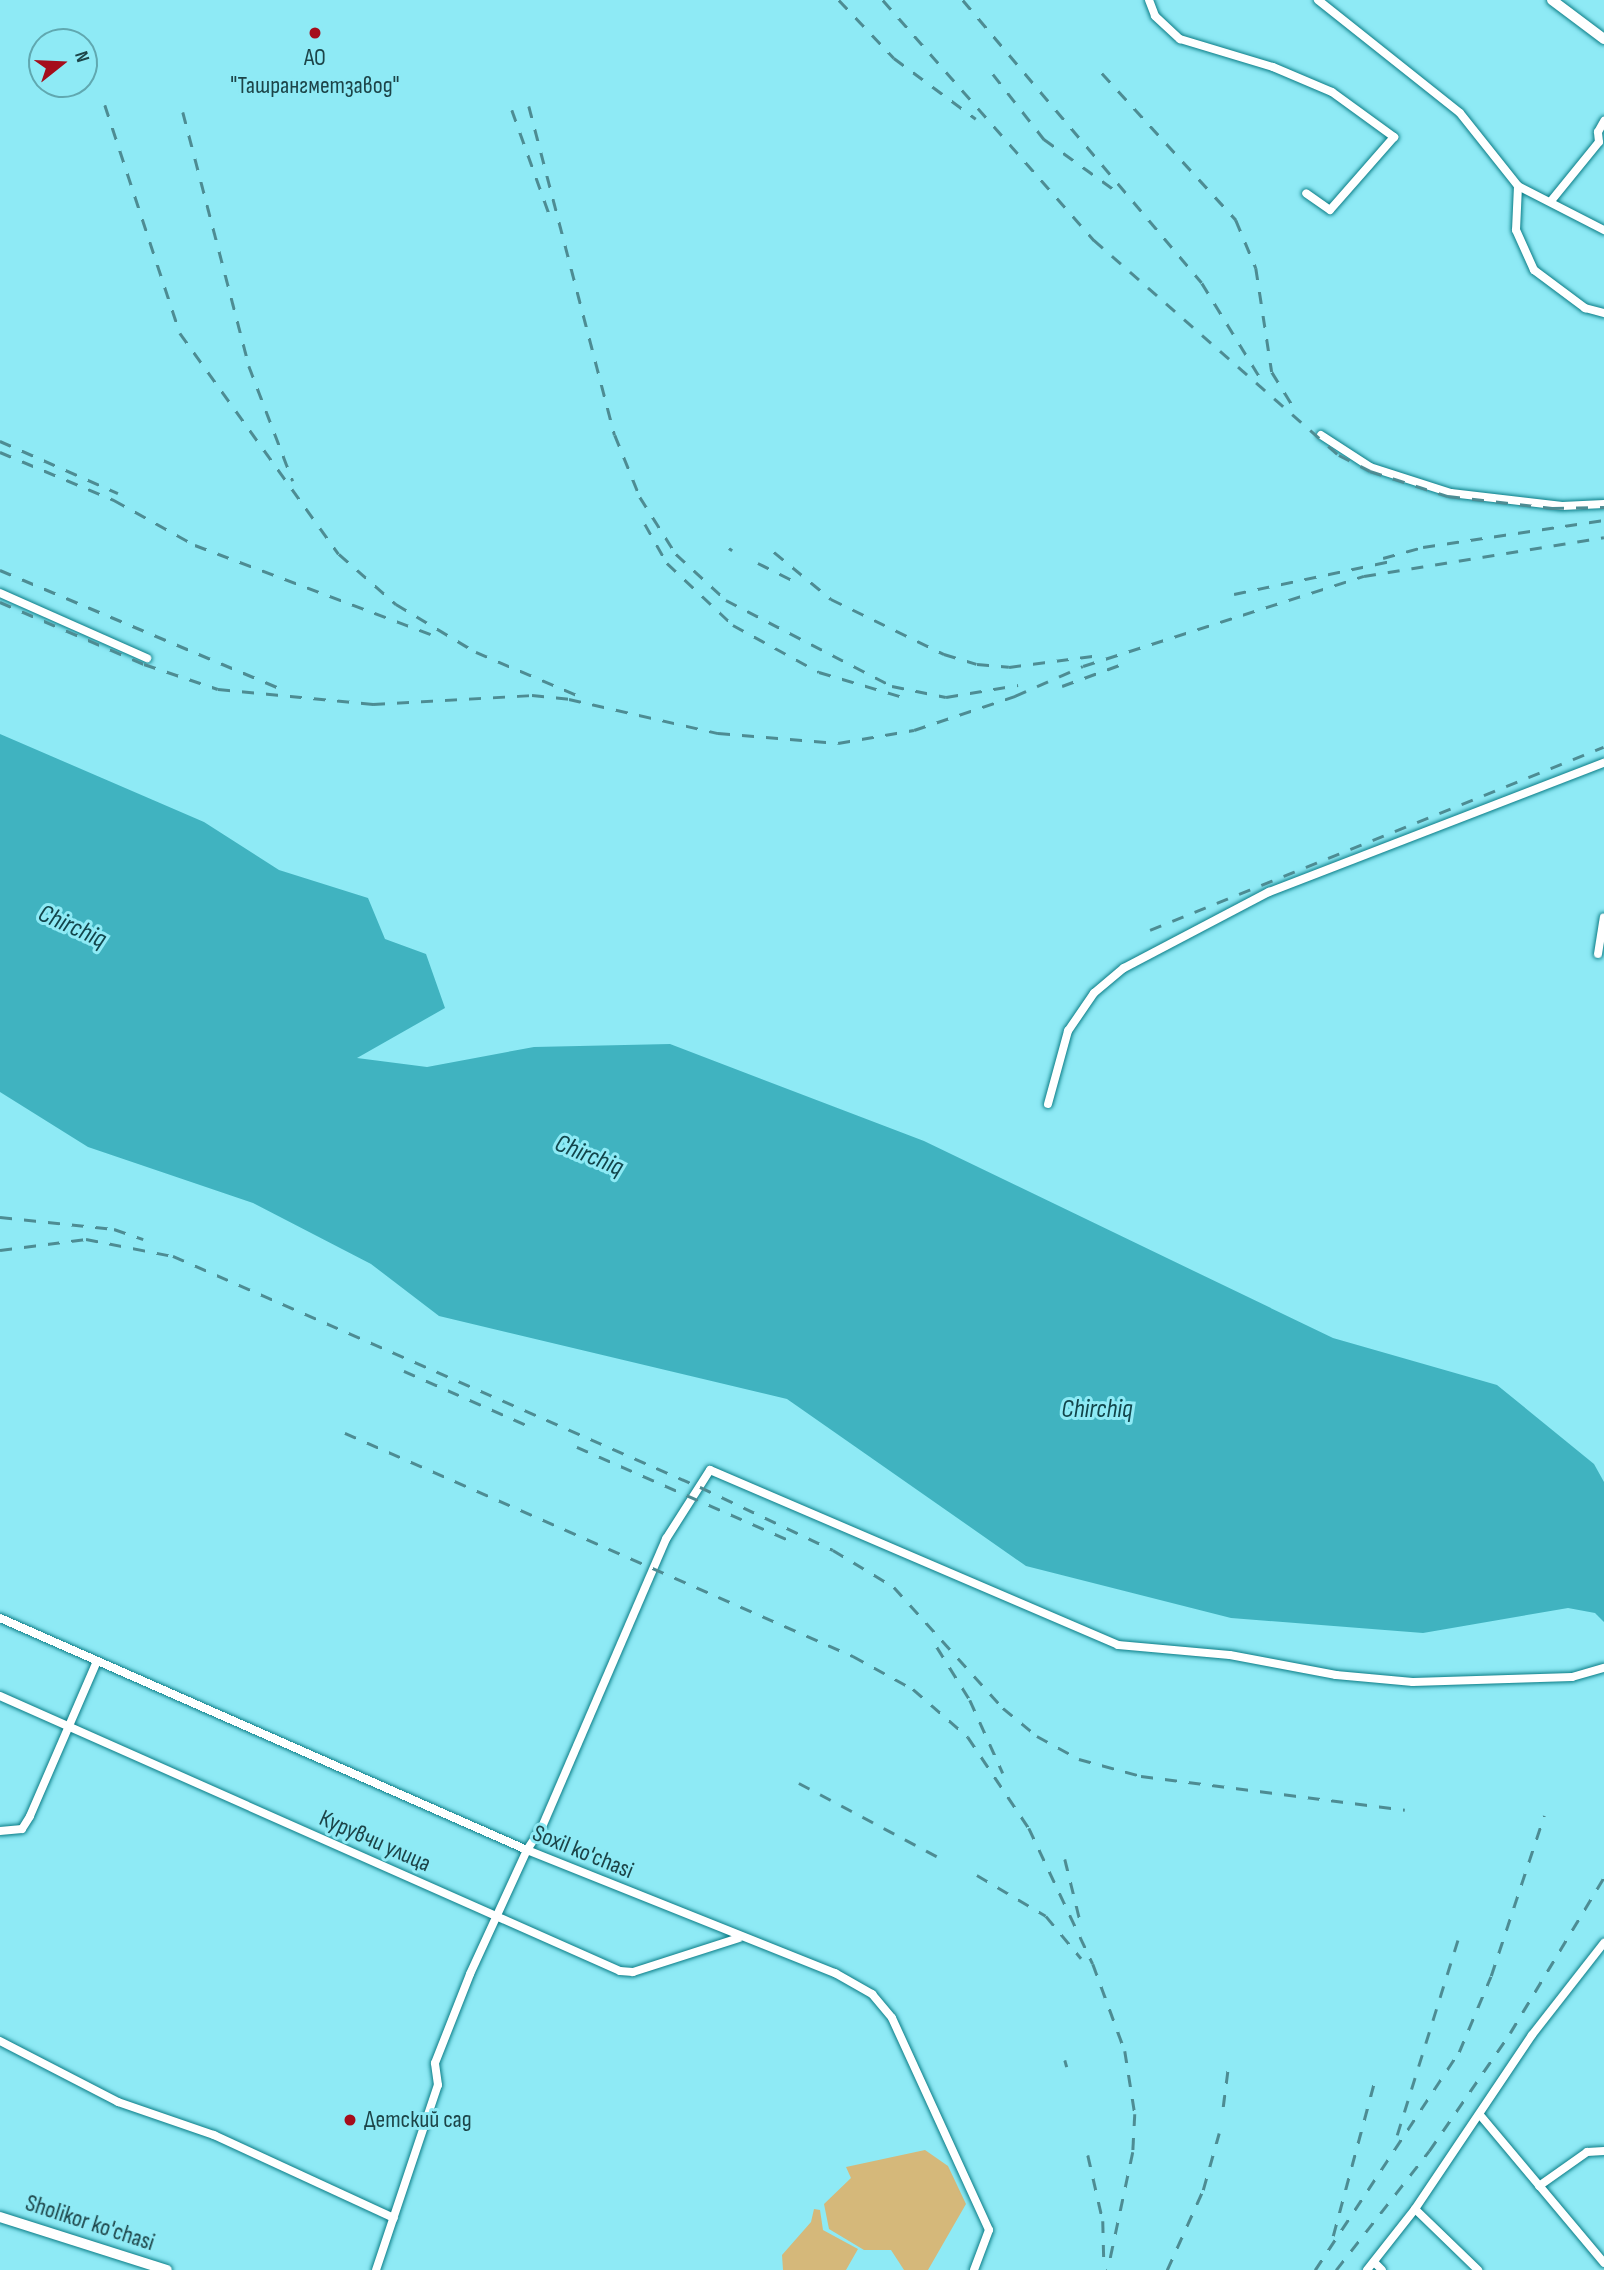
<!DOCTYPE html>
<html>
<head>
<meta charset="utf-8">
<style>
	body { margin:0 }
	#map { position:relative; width:1604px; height:2270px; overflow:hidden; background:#8eeaf5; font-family:"Sofia Sans Condensed",sans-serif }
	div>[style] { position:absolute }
	.green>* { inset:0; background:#d5b87a }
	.water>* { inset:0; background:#40b3c0 }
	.roads { filter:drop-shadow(0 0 2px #0a7c86) drop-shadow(0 0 2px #0a7c86) }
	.minor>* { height:8px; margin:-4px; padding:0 4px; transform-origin:4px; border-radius:4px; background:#fff }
	.tertiary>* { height:10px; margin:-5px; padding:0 5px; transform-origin:5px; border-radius:5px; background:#fff }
	.rail>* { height:2.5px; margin-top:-1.25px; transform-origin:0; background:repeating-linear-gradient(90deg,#4d8c93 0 12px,transparent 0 24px) }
	.dots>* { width:19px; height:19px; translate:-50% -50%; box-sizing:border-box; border:4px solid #8eeaf5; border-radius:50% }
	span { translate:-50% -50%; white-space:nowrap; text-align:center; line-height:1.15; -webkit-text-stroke:6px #8eeaf5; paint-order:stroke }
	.poi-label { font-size:24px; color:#1c4448 }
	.left { translate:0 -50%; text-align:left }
	.street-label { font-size:24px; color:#1c4448 }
	.water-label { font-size:26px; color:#12454b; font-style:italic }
	.north { position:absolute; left:28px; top:28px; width:70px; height:70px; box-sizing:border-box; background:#8eeaf5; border:2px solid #60a8b0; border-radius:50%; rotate:72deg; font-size:19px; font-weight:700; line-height:28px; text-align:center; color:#1c4448 }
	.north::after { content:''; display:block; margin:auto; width:24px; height:32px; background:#a50d1b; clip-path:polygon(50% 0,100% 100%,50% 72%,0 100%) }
</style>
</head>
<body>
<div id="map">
	<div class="green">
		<i style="clip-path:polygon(925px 2150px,948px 2166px,966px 2204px,928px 2270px,904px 2270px,891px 2250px,864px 2250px,829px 2229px,824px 2204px,851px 2178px,846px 2167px)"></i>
		<i style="clip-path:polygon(814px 2209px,820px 2210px,823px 2230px,858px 2249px,846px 2270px,783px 2270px,782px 2255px,811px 2222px)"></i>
	</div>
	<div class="water">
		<i style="clip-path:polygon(0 734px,204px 822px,279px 870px,368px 898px,385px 939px,426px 954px,445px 1008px,357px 1058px,427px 1067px,534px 1047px,670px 1044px,924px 1141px,1333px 1338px,1497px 1385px,1594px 1464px,1604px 1482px,1604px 1622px,1595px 1613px,1568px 1608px,1423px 1633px,1231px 1618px,1026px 1566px,787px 1399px,439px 1316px,371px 1264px,253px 1203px,88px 1147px,0 1092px)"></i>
	</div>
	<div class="roads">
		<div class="minor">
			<i style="left:1149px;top:0;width:17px;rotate:69deg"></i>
			<i style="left:1155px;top:16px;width:34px;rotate:43deg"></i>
			<i style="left:1180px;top:39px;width:97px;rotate:16.8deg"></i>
			<i style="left:1273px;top:67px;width:64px;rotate:23deg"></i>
			<i style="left:1332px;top:92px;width:77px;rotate:36deg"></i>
			<i style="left:1394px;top:137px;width:97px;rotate:131.2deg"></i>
			<i style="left:1330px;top:210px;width:29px;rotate:-145deg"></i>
			<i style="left:1318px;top:0;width:181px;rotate:38.5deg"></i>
			<i style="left:1460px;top:113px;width:93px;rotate:51.5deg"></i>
			<i style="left:1518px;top:186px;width:44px;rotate:92.6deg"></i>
			<i style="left:1516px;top:230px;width:44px;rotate:65.8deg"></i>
			<i style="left:1534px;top:270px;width:64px;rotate:36.7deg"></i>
			<i style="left:1585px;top:308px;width:20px;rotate:15deg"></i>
			<i style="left:1518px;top:186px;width:97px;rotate:27.1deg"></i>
			<i style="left:1551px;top:201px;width:76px;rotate:-50.9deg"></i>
			<i style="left:1599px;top:142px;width:10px;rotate:-96deg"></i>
			<i style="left:1598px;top:132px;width:13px;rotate:-61deg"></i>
			<i style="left:1321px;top:435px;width:59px;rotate:33.1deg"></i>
			<i style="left:1370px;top:467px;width:85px;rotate:17.8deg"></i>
			<i style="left:1451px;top:493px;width:112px;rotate:6.7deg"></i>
			<i style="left:1562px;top:506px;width:42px;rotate:-2.7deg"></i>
			<i style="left:0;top:593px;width:161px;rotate:23.9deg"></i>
			<i style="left:1598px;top:954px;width:37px;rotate:-81deg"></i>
			<i style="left:1048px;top:1104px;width:76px;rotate:-74.7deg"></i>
			<i style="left:1068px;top:1031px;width:46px;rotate:-55.6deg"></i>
			<i style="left:1094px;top:993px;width:39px;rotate:-40deg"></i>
			<i style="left:1124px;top:968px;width:164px;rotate:-27.7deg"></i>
			<i style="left:1269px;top:892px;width:359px;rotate:-21.1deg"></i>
			<i style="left:0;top:1618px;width:576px;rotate:23.76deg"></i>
			<i style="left:527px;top:1850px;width:332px;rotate:21.8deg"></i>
			<i style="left:835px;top:1973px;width:43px;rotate:29.6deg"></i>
			<i style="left:872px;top:1994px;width:31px;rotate:50deg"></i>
			<i style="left:892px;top:2018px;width:233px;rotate:65.4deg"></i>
			<i style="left:989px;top:2230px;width:43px;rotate:110.6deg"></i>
			<i style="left:0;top:1696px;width:678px;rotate:23.92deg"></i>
			<i style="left:620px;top:1971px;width:13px;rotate:4deg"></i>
			<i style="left:633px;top:1972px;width:111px;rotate:-17.8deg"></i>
			<i style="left:0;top:1831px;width:22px;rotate:-5deg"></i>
			<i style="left:22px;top:1829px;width:15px;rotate:-58deg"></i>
			<i style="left:30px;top:1816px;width:169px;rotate:-66.6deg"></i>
			<i style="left:0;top:2041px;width:133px;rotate:27.3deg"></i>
			<i style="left:118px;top:2102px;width:102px;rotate:19deg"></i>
			<i style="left:214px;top:2135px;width:198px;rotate:24.8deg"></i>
			<i style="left:1480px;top:2115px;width:193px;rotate:50deg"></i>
			<i style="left:1539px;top:2186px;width:59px;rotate:-35.3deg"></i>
			<i style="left:1587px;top:2152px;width:17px;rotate:-3deg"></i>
			<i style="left:1415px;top:2209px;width:88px;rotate:44.1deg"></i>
			<i style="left:1374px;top:2262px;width:11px;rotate:45deg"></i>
			<i style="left:376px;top:2270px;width:195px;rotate:-71.5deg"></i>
			<i style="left:438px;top:2085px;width:22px;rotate:-98deg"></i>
			<i style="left:435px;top:2063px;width:96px;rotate:-68.5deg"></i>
			<i style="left:470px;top:1974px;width:136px;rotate:-65.3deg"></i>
			<i style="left:527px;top:1850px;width:27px;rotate:-57deg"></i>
			<i style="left:542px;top:1827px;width:314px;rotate:-66.7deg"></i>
			<i style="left:666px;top:1539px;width:82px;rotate:-57.5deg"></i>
			<i style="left:710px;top:1470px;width:444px;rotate:23.2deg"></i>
			<i style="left:1118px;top:1645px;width:112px;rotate:5.1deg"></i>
			<i style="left:1230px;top:1655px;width:108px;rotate:10.7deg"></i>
			<i style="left:1336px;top:1675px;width:77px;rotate:5.2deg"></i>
			<i style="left:1413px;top:1682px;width:159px;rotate:-1.8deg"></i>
			<i style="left:1572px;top:1677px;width:33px;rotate:-16deg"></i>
			<i style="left:1367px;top:2270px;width:78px;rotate:-51.8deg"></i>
			<i style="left:1415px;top:2209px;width:210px;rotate:-56.1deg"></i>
			<i style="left:1532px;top:2035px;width:117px;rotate:-52deg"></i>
		</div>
		<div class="tertiary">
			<i style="left:1552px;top:0;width:65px;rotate:36.9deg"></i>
			<i style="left:0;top:2217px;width:175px;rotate:17.6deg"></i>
		</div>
	</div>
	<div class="rail">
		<i style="left:839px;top:0;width:80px;rotate:46.5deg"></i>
		<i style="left:894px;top:58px;width:102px;rotate:36.6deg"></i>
		<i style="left:883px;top:0;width:320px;rotate:48.7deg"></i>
		<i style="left:1094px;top:240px;width:326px;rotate:41.3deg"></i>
		<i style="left:1339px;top:455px;width:35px;rotate:27deg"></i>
		<i style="left:1370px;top:471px;width:82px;rotate:17.8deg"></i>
		<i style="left:1448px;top:496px;width:105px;rotate:6.6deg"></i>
		<i style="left:1552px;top:508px;width:52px;rotate:-1.1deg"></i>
		<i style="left:963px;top:0;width:370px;rotate:49.8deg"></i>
		<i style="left:1202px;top:283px;width:116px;rotate:58.4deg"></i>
		<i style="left:1102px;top:73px;width:199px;rotate:47.6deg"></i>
		<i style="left:1236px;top:220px;width:52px;rotate:67.4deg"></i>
		<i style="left:1256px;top:268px;width:105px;rotate:81.3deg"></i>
		<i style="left:1272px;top:372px;width:46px;rotate:58.4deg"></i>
		<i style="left:993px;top:74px;width:83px;rotate:51.9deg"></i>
		<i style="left:1044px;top:139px;width:89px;rotate:35.8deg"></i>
		<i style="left:105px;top:105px;width:240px;rotate:71.8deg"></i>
		<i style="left:180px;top:333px;width:272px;rotate:54.3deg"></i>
		<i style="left:339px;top:554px;width:76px;rotate:41.3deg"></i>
		<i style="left:396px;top:604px;width:93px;rotate:31deg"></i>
		<i style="left:476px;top:652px;width:110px;rotate:23.1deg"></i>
		<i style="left:529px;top:106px;width:340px;rotate:75.4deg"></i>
		<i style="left:615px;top:435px;width:67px;rotate:68deg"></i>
		<i style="left:640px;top:497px;width:67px;rotate:57.7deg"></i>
		<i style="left:676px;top:554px;width:68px;rotate:42.6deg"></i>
		<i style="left:726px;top:600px;width:187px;rotate:27.4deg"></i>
		<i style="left:892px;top:686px;width:55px;rotate:11.5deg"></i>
		<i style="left:946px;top:697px;width:73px;rotate:-9.5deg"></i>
		<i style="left:512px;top:110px;width:116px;rotate:70.3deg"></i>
		<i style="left:183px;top:112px;width:262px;rotate:75.4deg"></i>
		<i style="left:249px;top:366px;width:123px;rotate:69.1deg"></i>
		<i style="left:0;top:441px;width:129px;rotate:23.8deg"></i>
		<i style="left:0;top:452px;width:124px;rotate:22.8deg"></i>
		<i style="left:114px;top:500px;width:93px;rotate:29.1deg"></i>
		<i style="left:195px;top:545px;width:252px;rotate:20.7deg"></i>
		<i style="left:645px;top:524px;width:45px;rotate:60.6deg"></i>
		<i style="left:667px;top:563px;width:91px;rotate:43.2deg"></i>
		<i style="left:733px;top:625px;width:98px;rotate:28.7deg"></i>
		<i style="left:819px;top:672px;width:88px;rotate:16.6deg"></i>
		<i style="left:729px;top:548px;width:4px;rotate:34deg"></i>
		<i style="left:774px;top:552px;width:74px;rotate:39.5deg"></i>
		<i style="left:831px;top:599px;width:126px;rotate:26deg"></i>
		<i style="left:944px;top:654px;width:34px;rotate:17deg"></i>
		<i style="left:977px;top:664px;width:32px;rotate:5deg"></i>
		<i style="left:1009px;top:667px;width:84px;rotate:-7.5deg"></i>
		<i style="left:1383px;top:558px;width:41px;rotate:-15.4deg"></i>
		<i style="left:1423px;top:547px;width:183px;rotate:-8.5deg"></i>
		<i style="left:758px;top:563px;width:47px;rotate:26.6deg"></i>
		<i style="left:0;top:570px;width:311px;rotate:22.9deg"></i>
		<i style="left:1234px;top:594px;width:165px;rotate:-11.9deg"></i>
		<i style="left:0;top:602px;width:157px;rotate:23.3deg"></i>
		<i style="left:144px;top:664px;width:78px;rotate:18.7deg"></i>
		<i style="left:218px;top:689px;width:156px;rotate:5.5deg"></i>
		<i style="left:373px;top:704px;width:159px;rotate:-3.2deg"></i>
		<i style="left:532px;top:695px;width:37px;rotate:6deg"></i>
		<i style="left:569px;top:699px;width:153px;rotate:12.9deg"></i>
		<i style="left:718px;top:733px;width:120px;rotate:4.8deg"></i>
		<i style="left:838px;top:743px;width:77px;rotate:-9.7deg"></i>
		<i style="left:914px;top:730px;width:107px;rotate:-18.6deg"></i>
		<i style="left:1015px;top:696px;width:74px;rotate:-23.8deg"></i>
		<i style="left:1083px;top:666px;width:295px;rotate:-17.8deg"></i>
		<i style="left:1364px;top:576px;width:243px;rotate:-9.2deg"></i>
		<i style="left:1062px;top:686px;width:64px;rotate:-20.1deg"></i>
		<i style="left:1150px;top:930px;width:489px;rotate:-22deg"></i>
		<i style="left:0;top:1217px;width:115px;rotate:6deg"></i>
		<i style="left:114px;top:1229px;width:31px;rotate:19deg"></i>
		<i style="left:0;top:1250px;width:87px;rotate:-7.3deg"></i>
		<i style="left:86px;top:1239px;width:89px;rotate:11.1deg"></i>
		<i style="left:173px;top:1256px;width:575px;rotate:23.67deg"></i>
		<i style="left:700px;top:1487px;width:147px;rotate:25.3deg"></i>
		<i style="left:833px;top:1550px;width:71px;rotate:31.2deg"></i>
		<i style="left:894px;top:1587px;width:163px;rotate:48deg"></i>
		<i style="left:1003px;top:1708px;width:44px;rotate:39.5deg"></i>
		<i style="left:1037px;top:1736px;width:48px;rotate:28.7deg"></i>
		<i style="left:1079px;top:1759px;width:64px;rotate:15.3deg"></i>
		<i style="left:1141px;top:1776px;width:266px;rotate:7.3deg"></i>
		<i style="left:404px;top:1371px;width:141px;rotate:23.8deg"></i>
		<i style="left:345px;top:1433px;width:555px;rotate:23.7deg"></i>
		<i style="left:853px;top:1656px;width:68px;rotate:28.8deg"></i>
		<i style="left:913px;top:1689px;width:73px;rotate:41.1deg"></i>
		<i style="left:968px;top:1737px;width:110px;rotate:56.2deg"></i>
		<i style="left:1029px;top:1828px;width:150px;rotate:64.8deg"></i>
		<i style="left:1093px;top:1964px;width:93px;rotate:69.8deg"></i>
		<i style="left:1125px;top:2051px;width:64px;rotate:81deg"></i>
		<i style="left:1135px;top:2114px;width:38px;rotate:93deg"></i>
		<i style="left:1133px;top:2152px;width:121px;rotate:102deg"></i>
		<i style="left:577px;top:1447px;width:234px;rotate:23.7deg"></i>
		<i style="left:937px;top:1647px;width:62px;rotate:58.1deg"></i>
		<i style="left:970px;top:1700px;width:80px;rotate:65.7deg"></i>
		<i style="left:799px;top:1783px;width:166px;rotate:28deg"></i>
		<i style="left:1065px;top:1859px;width:63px;rotate:76.2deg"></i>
		<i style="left:977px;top:1875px;width:80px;rotate:30.7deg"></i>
		<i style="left:1046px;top:1916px;width:55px;rotate:50.2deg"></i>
		<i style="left:1065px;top:2060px;width:7px;rotate:74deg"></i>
		<i style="left:1223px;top:2107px;width:47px;rotate:-82.7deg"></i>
		<i style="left:1397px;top:2135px;width:216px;rotate:-72.7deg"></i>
		<i style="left:1088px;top:2155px;width:68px;rotate:77.2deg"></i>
		<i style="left:1103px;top:2221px;width:40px;rotate:88.6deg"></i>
		<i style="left:1333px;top:2236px;width:167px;rotate:-75deg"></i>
		<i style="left:1167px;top:2270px;width:88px;rotate:-65.8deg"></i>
		<i style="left:1203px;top:2190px;width:59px;rotate:-74.3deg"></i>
		<i style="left:1315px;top:2270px;width:261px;rotate:-56.6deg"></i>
		<i style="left:1459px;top:2052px;width:82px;rotate:-67.2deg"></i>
		<i style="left:1491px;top:1976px;width:169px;rotate:-71.7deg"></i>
		<i style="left:1336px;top:2270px;width:151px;rotate:-52deg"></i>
		<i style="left:1429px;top:2151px;width:143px;rotate:-55.5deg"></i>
		<i style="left:1510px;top:2033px;width:182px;rotate:-58.9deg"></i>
	</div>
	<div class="dots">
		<i style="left:315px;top:33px;background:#a50d1b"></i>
		<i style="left:350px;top:2120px;background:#a50d1b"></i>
	</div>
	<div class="poi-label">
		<span style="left:315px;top:72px">АО<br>"Ташрангметзавод"</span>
		<span class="left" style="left:364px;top:2120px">Детский сад</span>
	</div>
	<div class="street-label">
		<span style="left:375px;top:1841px;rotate:24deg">Курувчи улица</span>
		<span style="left:583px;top:1852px;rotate:22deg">Soxil ko'chasi</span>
		<span style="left:90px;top:2223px;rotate:18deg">Sholikor ko'chasi</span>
	</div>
	<div class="water-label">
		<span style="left:72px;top:927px;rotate:24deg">Chirchiq</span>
		<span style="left:589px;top:1156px;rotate:22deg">Chirchiq</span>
		<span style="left:1097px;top:1410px">Chirchiq</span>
	</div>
	<div class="north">N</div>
</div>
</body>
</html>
